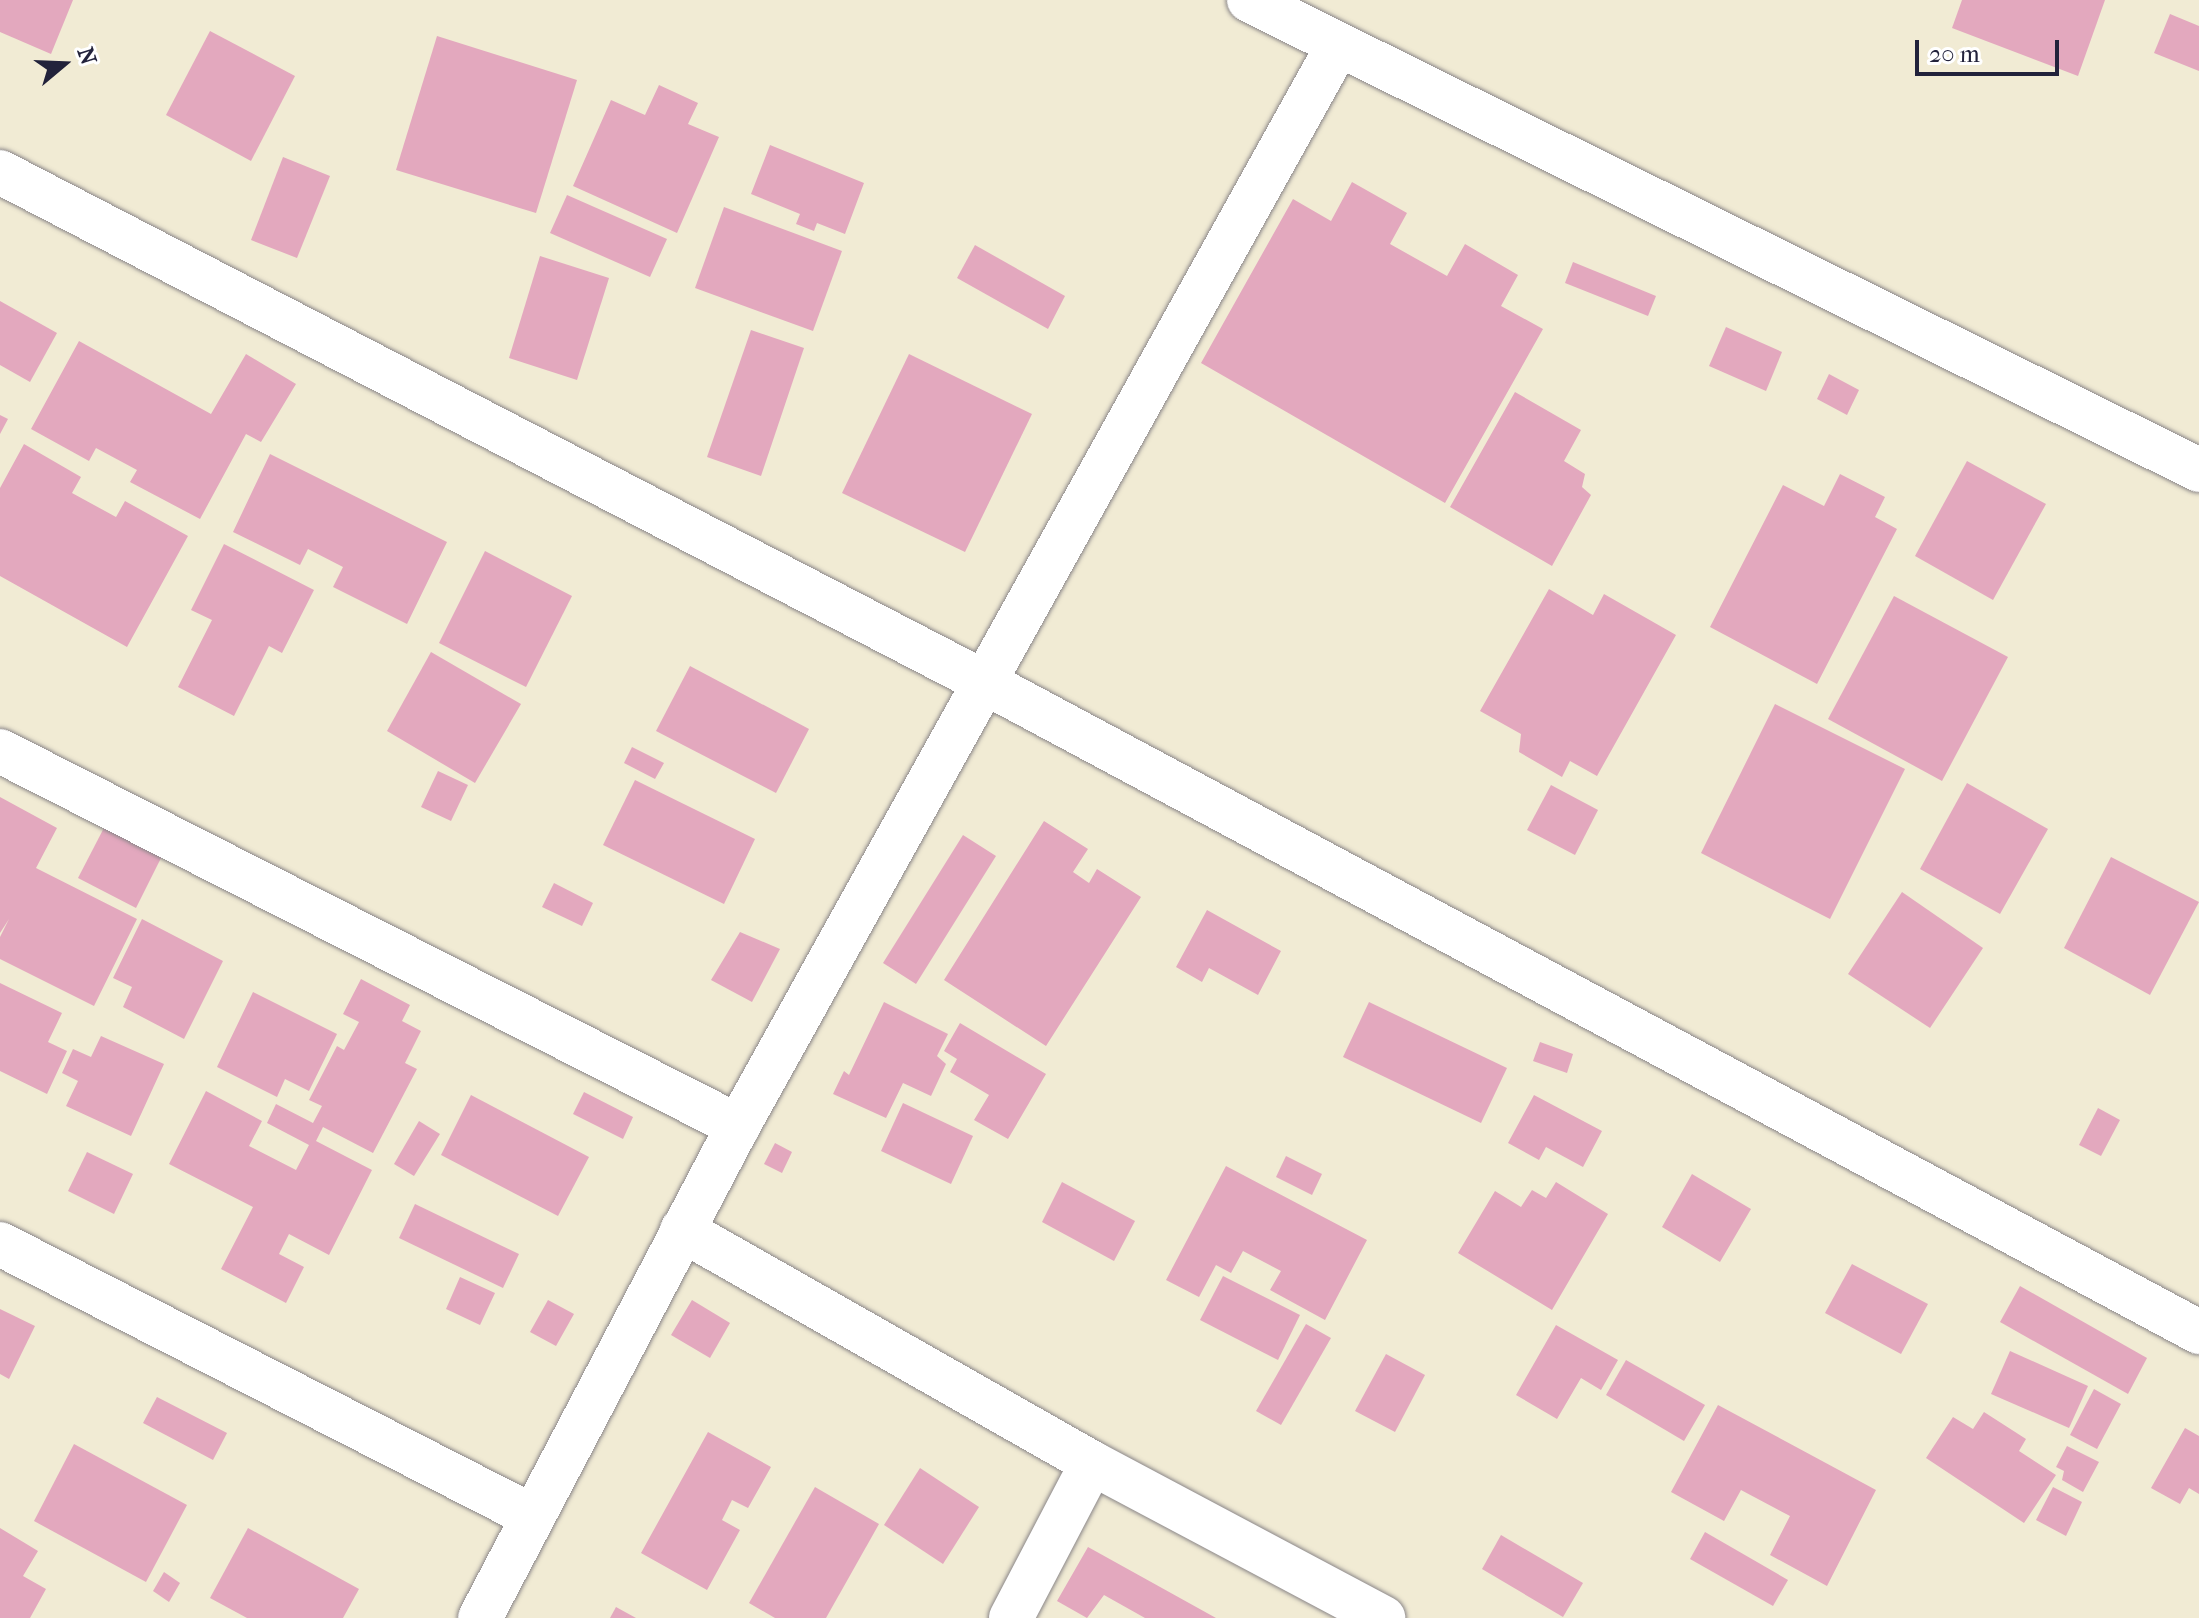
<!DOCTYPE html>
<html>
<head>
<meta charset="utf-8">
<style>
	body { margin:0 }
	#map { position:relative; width:2199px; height:1618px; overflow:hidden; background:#f1ebd4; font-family:"IM FELL French Canon",serif }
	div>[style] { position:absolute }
	.building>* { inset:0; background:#e3a8be }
	.roads { filter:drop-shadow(0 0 2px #8a8688) drop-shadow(0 0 2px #8a8688) }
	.minor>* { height:44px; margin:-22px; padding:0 22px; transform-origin:22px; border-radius:22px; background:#fff }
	span { translate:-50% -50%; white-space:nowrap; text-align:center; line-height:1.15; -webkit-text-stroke:6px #fff; paint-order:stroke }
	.north { position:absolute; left:24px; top:24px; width:80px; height:80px; -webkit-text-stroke:6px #fff; paint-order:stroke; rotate:71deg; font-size:22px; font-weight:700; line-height:32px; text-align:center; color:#22223b }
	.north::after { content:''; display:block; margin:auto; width:28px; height:36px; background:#22223b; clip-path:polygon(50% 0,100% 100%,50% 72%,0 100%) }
	.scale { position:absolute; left:1915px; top:40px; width:144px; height:36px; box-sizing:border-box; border:4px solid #22223b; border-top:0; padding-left:10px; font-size:24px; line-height:28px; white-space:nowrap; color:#22223b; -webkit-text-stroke:6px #fff; paint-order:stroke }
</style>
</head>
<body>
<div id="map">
	<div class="building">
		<i style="clip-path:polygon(0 0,73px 0,51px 54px,0 32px)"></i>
		<i style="clip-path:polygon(1962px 0,2105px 0,2078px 76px,1952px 28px)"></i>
		<i style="clip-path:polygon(2170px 14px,2199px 26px,2199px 71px,2154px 53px)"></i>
		<i style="clip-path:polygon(210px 31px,295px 76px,251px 161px,166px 115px)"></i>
		<i style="clip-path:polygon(437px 36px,577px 80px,536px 213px,396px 170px)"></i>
		<i style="clip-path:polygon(659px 85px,698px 103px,688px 124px,719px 137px,677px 233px,573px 186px,611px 100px,645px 115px)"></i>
		<i style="clip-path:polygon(770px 145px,864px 183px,845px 234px,817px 223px,814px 231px,796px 224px,800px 214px,751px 194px)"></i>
		<i style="clip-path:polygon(283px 157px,330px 176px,297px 258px,251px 240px)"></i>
		<i style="clip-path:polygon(1352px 182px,1407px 213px,1390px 244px,1447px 276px,1465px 244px,1518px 275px,1501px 306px,1543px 329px,1445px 503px,1201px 363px,1293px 199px,1331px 221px)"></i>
		<i style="clip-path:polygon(567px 195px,667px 239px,650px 277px,550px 233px)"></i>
		<i style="clip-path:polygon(724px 207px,842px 251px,813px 331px,695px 288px)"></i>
		<i style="clip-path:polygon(975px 245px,1065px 296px,1048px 329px,957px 278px)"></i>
		<i style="clip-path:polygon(540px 256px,609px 278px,577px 380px,509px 358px)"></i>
		<i style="clip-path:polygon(1573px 262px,1656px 296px,1648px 316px,1565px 283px)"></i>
		<i style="clip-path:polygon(0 301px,57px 333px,30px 382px,0 365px)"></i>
		<i style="clip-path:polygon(1726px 327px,1782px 352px,1766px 391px,1709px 366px)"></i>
		<i style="clip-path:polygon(751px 330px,804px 348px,761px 476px,707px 457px)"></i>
		<i style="clip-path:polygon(79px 341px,211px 414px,246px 354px,296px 384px,261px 442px,246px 434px,200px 519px,130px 482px,137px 470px,96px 448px,89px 461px,31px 429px)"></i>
		<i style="clip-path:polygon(909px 354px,1032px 414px,965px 552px,842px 493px)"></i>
		<i style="clip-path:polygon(1829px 374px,1859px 390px,1847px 415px,1817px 399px)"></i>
		<i style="clip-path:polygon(1515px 392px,1581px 430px,1564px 461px,1585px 474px,1582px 487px,1591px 495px,1552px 566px,1450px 507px)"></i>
		<i style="clip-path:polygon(0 415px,8px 419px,0 434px)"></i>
		<i style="clip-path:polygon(24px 444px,81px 477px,72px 493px,116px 517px,125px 501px,188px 536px,127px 647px,0 576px,0 488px)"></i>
		<i style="clip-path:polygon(270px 454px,447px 542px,407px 624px,333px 587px,343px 567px,308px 549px,300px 565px,233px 532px)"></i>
		<i style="clip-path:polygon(1967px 461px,2046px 504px,1993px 600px,1915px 556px)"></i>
		<i style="clip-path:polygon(1840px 474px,1885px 497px,1875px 517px,1897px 529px,1817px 684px,1710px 627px,1783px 485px,1824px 506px)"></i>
		<i style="clip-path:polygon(224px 544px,314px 590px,282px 653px,269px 646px,234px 716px,178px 687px,212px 620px,191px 610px)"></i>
		<i style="clip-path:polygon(485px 551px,572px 596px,526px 687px,439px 643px)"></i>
		<i style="clip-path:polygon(1549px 589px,1593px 615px,1604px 594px,1676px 635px,1597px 776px,1570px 761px,1562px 777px,1519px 752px,1521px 734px,1480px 711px)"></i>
		<i style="clip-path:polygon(1894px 596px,2008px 657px,1942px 781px,1828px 719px)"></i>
		<i style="clip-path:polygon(431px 652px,521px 704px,475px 783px,387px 731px)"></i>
		<i style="clip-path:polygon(690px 666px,809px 729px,776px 793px,656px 731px)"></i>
		<i style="clip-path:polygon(1775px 704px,1905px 769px,1830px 919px,1701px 853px)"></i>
		<i style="clip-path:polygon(632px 747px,664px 763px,655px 779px,624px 763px)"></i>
		<i style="clip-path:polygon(438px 771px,468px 785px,451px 821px,421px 807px)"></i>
		<i style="clip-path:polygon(635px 780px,755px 839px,724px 904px,603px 845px)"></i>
		<i style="clip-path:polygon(1967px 783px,2048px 829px,2000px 914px,1920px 869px)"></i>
		<i style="clip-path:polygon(1551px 785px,1598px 810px,1575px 855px,1527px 830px)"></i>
		<i style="clip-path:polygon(0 797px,57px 828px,36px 868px,137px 919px,94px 1006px,0 959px,0 937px,9px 919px,0 933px)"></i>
		<i style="clip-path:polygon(1044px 821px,1088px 849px,1073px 872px,1089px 883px,1097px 869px,1141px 897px,1046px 1046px,944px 980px)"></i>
		<i style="clip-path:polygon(107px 822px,164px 852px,136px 908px,78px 878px)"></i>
		<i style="clip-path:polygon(963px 835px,996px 856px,916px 984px,883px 963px)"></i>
		<i style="clip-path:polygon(2111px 857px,2199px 902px,2150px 995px,2064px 948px)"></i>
		<i style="clip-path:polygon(554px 883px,593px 903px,582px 926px,542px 907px)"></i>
		<i style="clip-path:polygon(1902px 892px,1983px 948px,1930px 1028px,1848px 974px)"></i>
		<i style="clip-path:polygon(1207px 910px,1281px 951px,1258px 995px,1209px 968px,1202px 982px,1176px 967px)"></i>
		<i style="clip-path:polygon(142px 919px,223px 961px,184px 1039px,123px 1007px,132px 987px,113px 978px)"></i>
		<i style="clip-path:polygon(740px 932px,780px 949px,752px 1002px,711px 980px)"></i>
		<i style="clip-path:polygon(361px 979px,410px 1005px,402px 1021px,421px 1031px,405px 1063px,417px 1069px,373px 1153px,323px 1127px,316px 1141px,372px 1170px,329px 1255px,289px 1234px,279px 1254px,304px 1267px,286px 1303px,221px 1269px,253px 1207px,169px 1164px,206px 1091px,262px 1121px,249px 1146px,296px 1170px,309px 1145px,267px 1123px,276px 1104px,313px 1123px,322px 1106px,309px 1100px,337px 1046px,344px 1050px,359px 1022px,343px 1014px)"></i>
		<i style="clip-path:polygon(0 983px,62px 1013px,48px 1042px,67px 1051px,47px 1094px,0 1071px)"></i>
		<i style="clip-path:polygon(253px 992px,337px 1034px,309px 1091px,285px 1079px,277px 1097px,217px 1067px)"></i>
		<i style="clip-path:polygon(884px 1002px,948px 1034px,937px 1056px,946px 1064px,931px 1096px,903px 1083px,886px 1118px,833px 1094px,844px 1071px,849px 1075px)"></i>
		<i style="clip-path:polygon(1369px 1002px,1507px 1068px,1481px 1123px,1343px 1057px)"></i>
		<i style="clip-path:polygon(960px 1023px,1046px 1074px,1008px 1139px,974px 1120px,989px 1095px,950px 1072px,957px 1059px,944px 1051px)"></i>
		<i style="clip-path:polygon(101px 1036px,164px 1064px,131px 1136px,66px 1106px,78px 1081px,62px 1073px,73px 1049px,91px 1057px)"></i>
		<i style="clip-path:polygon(1540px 1042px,1573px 1054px,1567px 1073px,1533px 1061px)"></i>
		<i style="clip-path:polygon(584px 1092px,633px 1117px,623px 1139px,573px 1114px)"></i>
		<i style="clip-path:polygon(471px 1095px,589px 1157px,558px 1216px,441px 1155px)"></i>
		<i style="clip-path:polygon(1534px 1095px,1602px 1131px,1583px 1167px,1546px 1147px,1539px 1160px,1508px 1143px)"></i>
		<i style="clip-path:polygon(903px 1103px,973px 1136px,951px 1184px,881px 1151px)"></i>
		<i style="clip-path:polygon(2098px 1108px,2120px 1120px,2101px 1156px,2079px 1145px)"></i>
		<i style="clip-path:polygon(419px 1121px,440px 1134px,414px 1176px,394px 1164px)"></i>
		<i style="clip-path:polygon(775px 1143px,792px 1152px,782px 1173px,764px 1164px)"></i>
		<i style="clip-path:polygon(87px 1152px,133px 1174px,114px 1214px,68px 1191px)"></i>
		<i style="clip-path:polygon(1286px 1156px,1322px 1174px,1312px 1195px,1276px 1177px)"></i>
		<i style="clip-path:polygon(1226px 1166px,1367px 1240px,1325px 1320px,1270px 1290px,1281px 1271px,1243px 1251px,1231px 1273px,1216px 1265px,1199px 1297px,1166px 1280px)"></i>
		<i style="clip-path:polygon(1692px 1174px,1751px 1209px,1720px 1262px,1662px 1227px)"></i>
		<i style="clip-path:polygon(1062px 1182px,1135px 1221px,1114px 1261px,1042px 1222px)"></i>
		<i style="clip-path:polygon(1556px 1182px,1608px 1214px,1552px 1310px,1458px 1253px,1495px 1191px,1521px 1207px,1532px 1190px,1546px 1198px)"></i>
		<i style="clip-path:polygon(415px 1204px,519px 1254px,503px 1288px,399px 1238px)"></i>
		<i style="clip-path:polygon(1852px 1264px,1928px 1304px,1901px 1354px,1825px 1313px)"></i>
		<i style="clip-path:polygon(1223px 1276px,1300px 1315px,1278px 1360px,1200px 1320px)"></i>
		<i style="clip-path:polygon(460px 1277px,495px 1293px,480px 1325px,446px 1309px)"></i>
		<i style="clip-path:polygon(2020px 1286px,2147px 1358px,2128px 1394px,2000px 1322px)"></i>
		<i style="clip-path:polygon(548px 1300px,574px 1314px,556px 1346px,530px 1332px)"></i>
		<i style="clip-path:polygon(692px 1300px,730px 1323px,710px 1358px,671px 1335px)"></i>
		<i style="clip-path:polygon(0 1309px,35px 1326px,9px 1379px,0 1374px)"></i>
		<i style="clip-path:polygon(1306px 1324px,1331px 1338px,1281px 1425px,1256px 1411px)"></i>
		<i style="clip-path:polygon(1556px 1325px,1618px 1360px,1601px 1390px,1581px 1378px,1557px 1419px,1516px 1395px)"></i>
		<i style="clip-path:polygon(2010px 1351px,2088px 1386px,2069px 1428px,1991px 1394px)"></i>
		<i style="clip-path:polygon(1386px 1354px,1425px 1375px,1395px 1432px,1355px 1411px)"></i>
		<i style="clip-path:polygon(1626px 1360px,1705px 1405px,1684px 1441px,1606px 1395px)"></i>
		<i style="clip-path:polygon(2094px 1389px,2121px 1404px,2097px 1449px,2070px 1435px)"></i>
		<i style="clip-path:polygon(157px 1397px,227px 1433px,213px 1460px,143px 1423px)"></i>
		<i style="clip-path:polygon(1718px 1405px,1876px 1490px,1827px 1586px,1770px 1555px,1790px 1516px,1741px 1490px,1724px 1521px,1671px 1492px)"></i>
		<i style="clip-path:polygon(1984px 1412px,2026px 1439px,2019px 1451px,2056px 1475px,2024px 1523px,1926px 1458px,1953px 1417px,1973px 1429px)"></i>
		<i style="clip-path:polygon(2185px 1428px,2199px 1436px,2199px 1494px,2189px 1488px,2180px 1504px,2151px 1488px)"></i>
		<i style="clip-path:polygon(708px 1432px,771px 1467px,748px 1508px,732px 1500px,722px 1520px,740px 1530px,707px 1590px,641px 1553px)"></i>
		<i style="clip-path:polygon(74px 1444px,187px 1505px,146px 1582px,34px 1521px)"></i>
		<i style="clip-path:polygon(2067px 1446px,2099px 1462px,2083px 1492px,2062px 1480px,2064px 1471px,2056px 1467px)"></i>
		<i style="clip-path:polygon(920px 1468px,979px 1507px,943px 1564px,884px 1525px)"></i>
		<i style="clip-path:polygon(815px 1487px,879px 1524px,826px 1618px,775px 1618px,749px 1603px)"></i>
		<i style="clip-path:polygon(2053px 1487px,2082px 1502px,2066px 1536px,2036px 1520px)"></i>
		<i style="clip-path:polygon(0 1528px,38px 1551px,23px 1576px,46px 1589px,30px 1618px,0 1618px)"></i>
		<i style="clip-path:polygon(248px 1528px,359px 1589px,343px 1618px,247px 1618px,210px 1598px)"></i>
		<i style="clip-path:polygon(1705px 1532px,1788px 1580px,1773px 1606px,1690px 1559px)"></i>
		<i style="clip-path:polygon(1501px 1535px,1583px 1583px,1563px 1617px,1482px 1569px)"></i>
		<i style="clip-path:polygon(1088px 1547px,1216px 1618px,1145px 1618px,1104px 1595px,1087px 1618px,1057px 1601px)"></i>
		<i style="clip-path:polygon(164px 1572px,180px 1583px,169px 1602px,153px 1591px)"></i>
		<i style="clip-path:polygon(616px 1607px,636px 1618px,610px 1618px)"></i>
	</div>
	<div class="roads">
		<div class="minor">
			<i style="left:1249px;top:0;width:1060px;rotate:26.32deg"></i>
			<i style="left:0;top:172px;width:1111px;rotate:27.4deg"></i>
			<i style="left:986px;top:683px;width:1376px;rotate:28.15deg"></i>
			<i style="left:0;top:751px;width:828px;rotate:26.94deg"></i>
			<i style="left:682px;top:1230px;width:472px;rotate:29.6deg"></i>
			<i style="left:1092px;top:1463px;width:330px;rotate:28deg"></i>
			<i style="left:0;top:1244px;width:598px;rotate:27.08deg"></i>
			<i style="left:480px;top:1618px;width:556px;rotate:-62.33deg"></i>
			<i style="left:738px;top:1126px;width:1234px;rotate:-60.96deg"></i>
			<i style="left:1011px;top:1618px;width:175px;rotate:-62.4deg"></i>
		</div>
	</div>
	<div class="north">N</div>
	<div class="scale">20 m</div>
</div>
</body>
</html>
